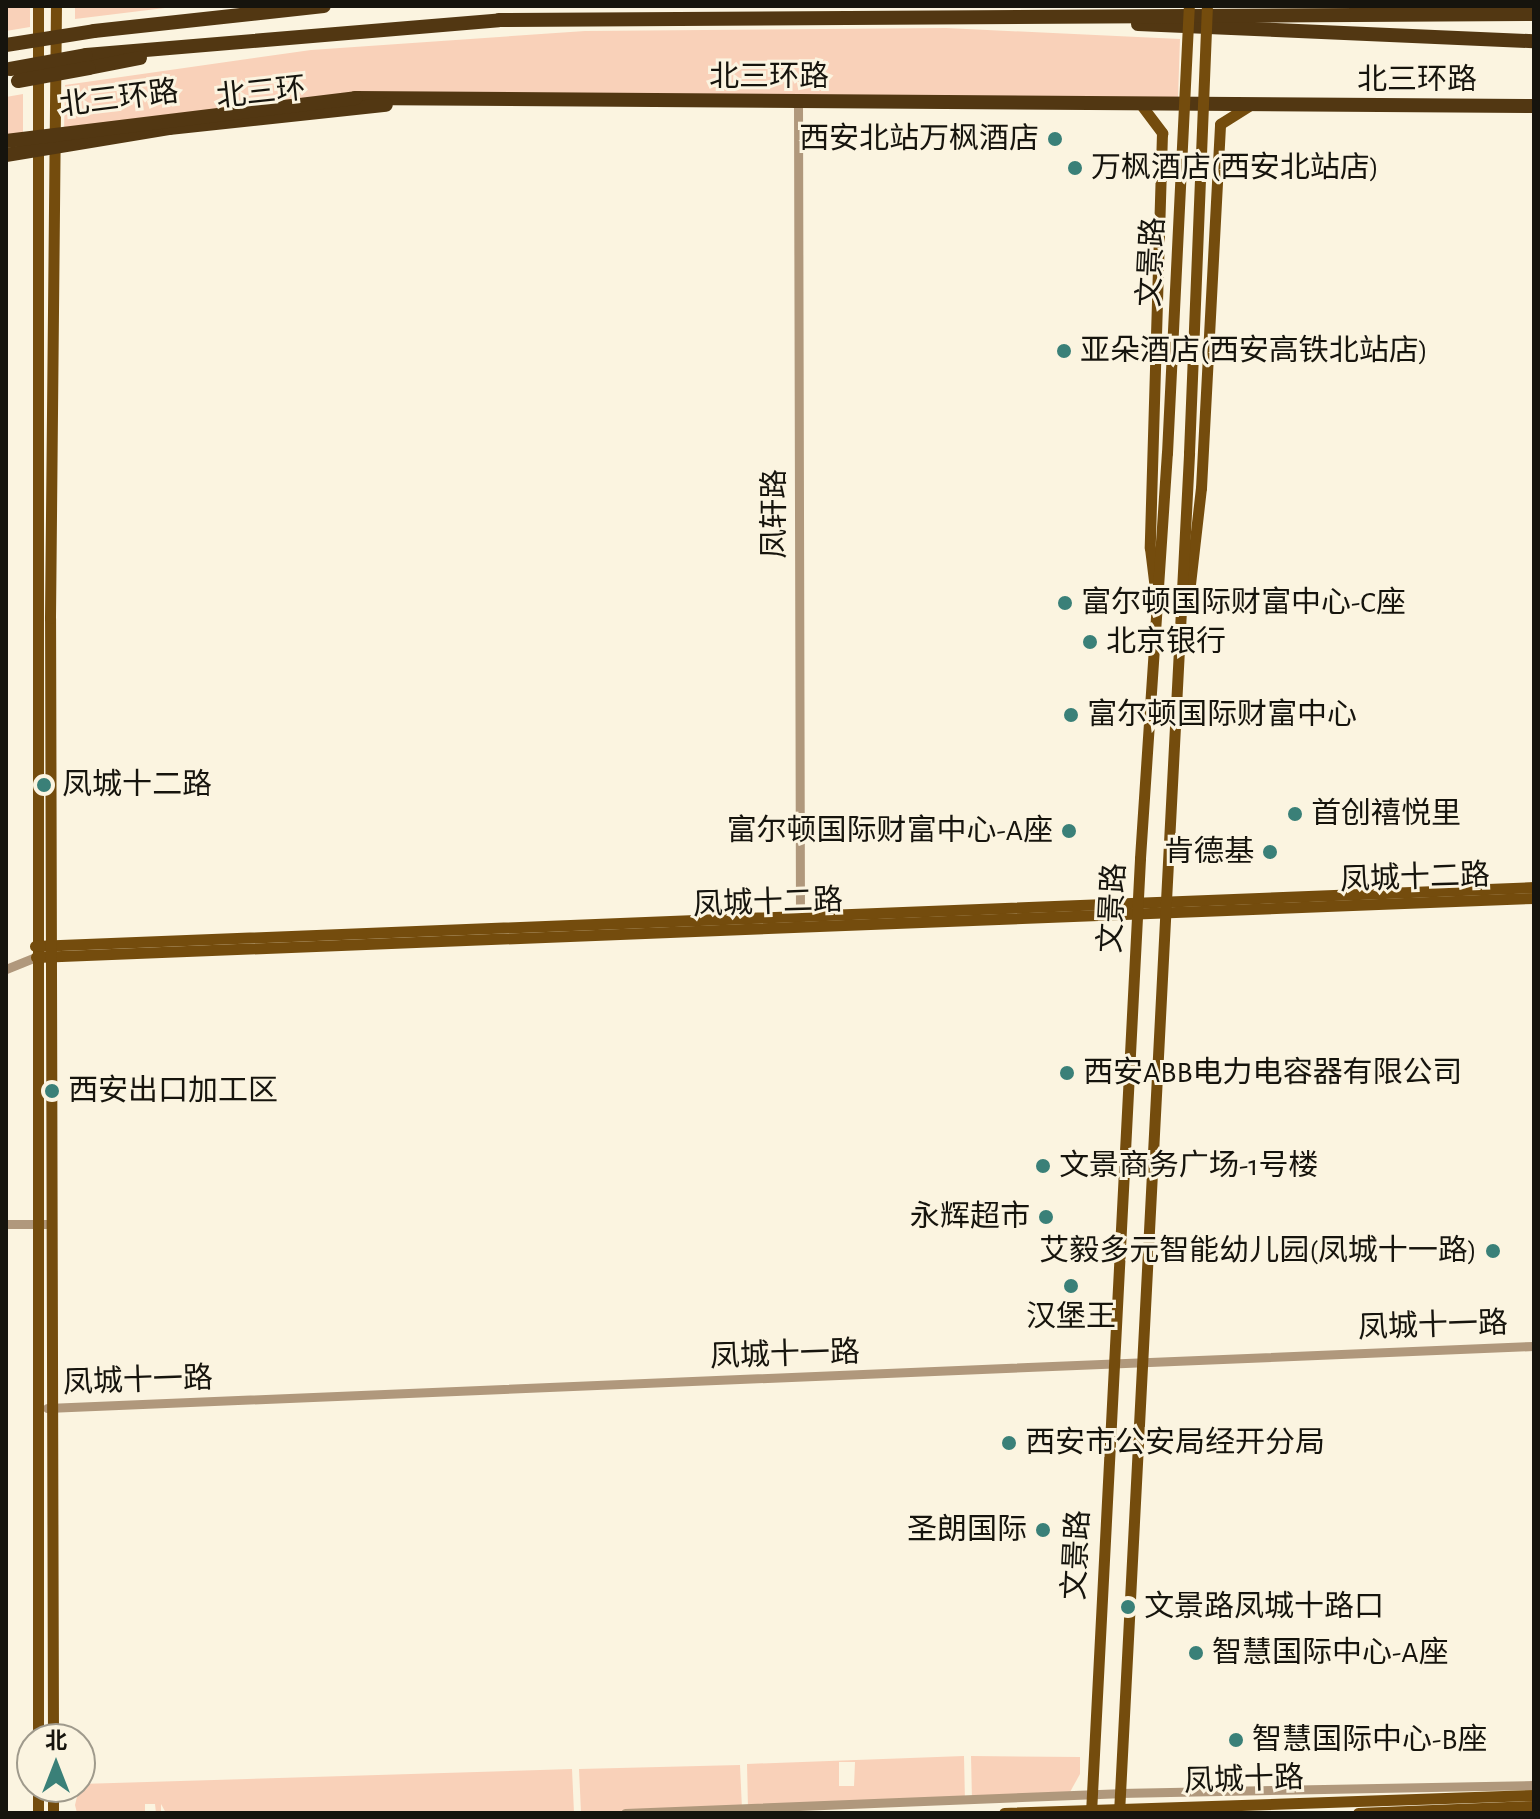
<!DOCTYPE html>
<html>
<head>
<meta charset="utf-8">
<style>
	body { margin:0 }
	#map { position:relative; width:1540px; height:1819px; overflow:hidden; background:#fbf4e0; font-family:"Alegreya Sans","Noto Sans SC",sans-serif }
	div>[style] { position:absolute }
	.green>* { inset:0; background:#f9d1b9 }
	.minor>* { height:9px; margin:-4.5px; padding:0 4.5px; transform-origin:4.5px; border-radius:4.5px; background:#b0987c }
	.major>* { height:11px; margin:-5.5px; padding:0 5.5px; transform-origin:5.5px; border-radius:5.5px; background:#744c0d }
	.highway>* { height:14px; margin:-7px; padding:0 7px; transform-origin:7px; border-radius:7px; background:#523712 }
	.major-bridge>* { height:11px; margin:-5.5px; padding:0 5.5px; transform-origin:5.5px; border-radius:5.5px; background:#744c0d }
	.highway-bridge>* { height:14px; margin:-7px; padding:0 7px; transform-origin:7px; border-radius:7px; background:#523712 }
	.dots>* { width:22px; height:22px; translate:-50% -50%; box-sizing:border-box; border:4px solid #fbf4e0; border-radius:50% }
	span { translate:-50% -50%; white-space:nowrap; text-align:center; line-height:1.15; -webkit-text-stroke:6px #fbf4e0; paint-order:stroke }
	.street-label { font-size:30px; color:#16140d }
	.poi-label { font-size:30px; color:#16140d }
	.right { translate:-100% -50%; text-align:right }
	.left { translate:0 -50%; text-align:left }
	.frame { position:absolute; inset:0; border:8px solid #16140d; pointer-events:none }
	.north { position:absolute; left:16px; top:1723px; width:80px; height:80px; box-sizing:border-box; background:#fbf4e0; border:2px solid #9f9a8c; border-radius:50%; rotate:0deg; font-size:22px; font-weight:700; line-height:32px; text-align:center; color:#16140d }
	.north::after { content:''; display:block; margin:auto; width:28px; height:36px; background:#3a8078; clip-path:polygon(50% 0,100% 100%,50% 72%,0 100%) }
</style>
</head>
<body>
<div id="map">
	<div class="green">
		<i style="clip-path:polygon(6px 6px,30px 6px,30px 27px,6px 31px)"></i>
		<i style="clip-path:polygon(75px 6px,181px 6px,75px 19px)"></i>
		<i style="clip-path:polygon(946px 28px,1180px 39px,1178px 98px,452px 100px,64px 131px,65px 85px,311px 50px,585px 31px)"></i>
		<i style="clip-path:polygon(23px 94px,23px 136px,6px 139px,6px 97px)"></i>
		<i style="clip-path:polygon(evenodd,964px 1756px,965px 1801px,748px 1809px,747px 1764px,964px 1756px,839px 1762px,855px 1762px,854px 1786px,839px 1786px,839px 1762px)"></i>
		<i style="clip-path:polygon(971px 1756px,1080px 1757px,1080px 1774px,1070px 1792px,972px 1801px)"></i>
		<i style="clip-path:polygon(740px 1765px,742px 1809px,581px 1813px,579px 1769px)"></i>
		<i style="clip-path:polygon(572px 1769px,574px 1813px,166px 1813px,161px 1804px,161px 1813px,156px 1813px,155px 1804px,145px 1804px,145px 1813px,77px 1813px,75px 1805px,80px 1784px)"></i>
	</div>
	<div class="minor">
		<i style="left:798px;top:103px;width:819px;rotate:89.86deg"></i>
		<i style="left:6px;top:969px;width:32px;rotate:-22deg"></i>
		<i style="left:6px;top:1224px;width:46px"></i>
		<i style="left:47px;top:1408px;width:1488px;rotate:-2.39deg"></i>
		<i style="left:625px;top:1813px;width:494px;rotate:-2.3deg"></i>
		<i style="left:1119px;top:1793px;width:415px;rotate:-1.1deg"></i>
	</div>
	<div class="major">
		<i style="left:38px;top:6px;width:1733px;rotate:90deg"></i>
		<i style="left:1142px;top:106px;width:34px;rotate:53deg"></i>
		<i style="left:1162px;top:133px;width:415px;rotate:91.7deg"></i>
		<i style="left:1150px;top:548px;width:34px;rotate:83deg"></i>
		<i style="left:1189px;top:593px;width:106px;rotate:-83.5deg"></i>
		<i style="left:1201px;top:488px;width:364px;rotate:-87deg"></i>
		<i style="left:1220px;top:124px;width:36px;rotate:-32deg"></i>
		<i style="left:35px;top:946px;width:1500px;rotate:-2.25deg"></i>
		<i style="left:36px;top:957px;width:1499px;rotate:-2.26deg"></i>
		<i style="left:53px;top:1739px;width:1121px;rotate:-90.15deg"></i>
		<i style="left:50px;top:618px;width:612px;rotate:-89.44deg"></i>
		<i style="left:53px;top:1787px;width:26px;rotate:90deg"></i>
		<i style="left:38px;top:1813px;width:26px;rotate:-90deg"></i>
		<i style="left:1004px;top:1813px;width:530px;rotate:-1.95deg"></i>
		<i style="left:1091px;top:1813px;width:956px;rotate:-87.06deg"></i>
		<i style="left:1140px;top:858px;width:406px;rotate:-86.2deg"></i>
		<i style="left:1119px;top:1813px;width:1362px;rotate:-87.05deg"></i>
		<i style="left:1358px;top:1813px;width:176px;rotate:-2.3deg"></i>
	</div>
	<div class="highway">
		<i style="left:1138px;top:24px;width:396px;rotate:2.5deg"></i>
		<i style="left:94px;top:31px;width:231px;rotate:-6.2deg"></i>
		<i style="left:86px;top:55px;width:414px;rotate:-4.8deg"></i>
		<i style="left:499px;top:20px;width:1035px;rotate:-0.33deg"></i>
		<i style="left:89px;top:68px;width:52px;rotate:-11.1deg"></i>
		<i style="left:355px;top:98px;width:1179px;rotate:0.39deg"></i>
		<i style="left:6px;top:155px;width:165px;rotate:-9.4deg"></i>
		<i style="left:169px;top:128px;width:218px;rotate:-6.1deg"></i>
	</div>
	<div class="major-bridge">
		<i style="left:1167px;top:453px;width:448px;rotate:-87.2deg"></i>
		<i style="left:1189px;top:453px;width:447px;rotate:-87.7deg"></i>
	</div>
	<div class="highway-bridge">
		<i style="left:6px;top:45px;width:89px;rotate:-9deg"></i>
		<i style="left:10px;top:69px;width:77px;rotate:-10.4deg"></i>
		<i style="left:18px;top:81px;width:72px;rotate:-10.4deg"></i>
		<i style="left:6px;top:141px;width:352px;rotate:-7deg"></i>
	</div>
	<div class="dots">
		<i style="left:1055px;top:139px;background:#3a8078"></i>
		<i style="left:1075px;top:168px;background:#3a8078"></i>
		<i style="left:1064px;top:351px;background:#3a8078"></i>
		<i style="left:1065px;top:603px;background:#3a8078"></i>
		<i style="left:1090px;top:642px;background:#3a8078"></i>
		<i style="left:1071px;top:715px;background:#3a8078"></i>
		<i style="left:44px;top:785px;background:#3a8078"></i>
		<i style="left:1295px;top:814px;background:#3a8078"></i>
		<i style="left:1069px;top:831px;background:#3a8078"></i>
		<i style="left:1270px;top:852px;background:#3a8078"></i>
		<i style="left:1067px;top:1073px;background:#3a8078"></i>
		<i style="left:52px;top:1091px;background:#3a8078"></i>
		<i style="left:1043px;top:1166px;background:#3a8078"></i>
		<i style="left:1046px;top:1217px;background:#3a8078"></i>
		<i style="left:1493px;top:1251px;background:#3a8078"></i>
		<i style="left:1071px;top:1286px;background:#3a8078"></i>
		<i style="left:1009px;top:1443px;background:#3a8078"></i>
		<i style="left:1043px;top:1530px;background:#3a8078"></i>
		<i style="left:1128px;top:1607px;background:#3a8078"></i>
		<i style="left:1196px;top:1653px;background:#3a8078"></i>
		<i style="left:1236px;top:1740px;background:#3a8078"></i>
	</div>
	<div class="street-label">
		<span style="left:769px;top:77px">北三环路</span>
		<span style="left:1417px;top:80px">北三环路</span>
		<span style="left:261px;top:93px;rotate:-6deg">北三环</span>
		<span style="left:119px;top:99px;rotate:-7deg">北三环路</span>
		<span style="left:1152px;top:262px;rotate:-87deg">文景路</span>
		<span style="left:775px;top:514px;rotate:-90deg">凤轩路</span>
		<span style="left:1415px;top:878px;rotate:-2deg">凤城十二路</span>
		<span style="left:768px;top:903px;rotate:-2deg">凤城十二路</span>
		<span style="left:1113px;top:908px;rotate:-87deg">文景路</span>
		<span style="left:1433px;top:1326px;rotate:-2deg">凤城十一路</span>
		<span style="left:785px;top:1355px;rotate:-2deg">凤城十一路</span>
		<span style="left:138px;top:1381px;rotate:-2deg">凤城十一路</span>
		<span style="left:1077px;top:1555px;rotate:-87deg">文景路</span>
		<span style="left:1244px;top:1780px;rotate:-2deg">凤城十路</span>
	</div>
	<div class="poi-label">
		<span class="right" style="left:1039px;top:139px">西安北站万枫酒店</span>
		<span class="left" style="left:1091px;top:168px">万枫酒店(西安北站店)</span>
		<span class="left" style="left:1080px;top:351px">亚朵酒店(西安高铁北站店)</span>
		<span class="left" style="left:1081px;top:603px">富尔顿国际财富中心-C座</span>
		<span class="left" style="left:1106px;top:642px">北京银行</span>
		<span class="left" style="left:1087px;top:715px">富尔顿国际财富中心</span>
		<span class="left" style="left:62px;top:785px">凤城十二路</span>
		<span class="left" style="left:1311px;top:814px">首创禧悦里</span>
		<span class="right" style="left:1053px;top:831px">富尔顿国际财富中心-A座</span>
		<span class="right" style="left:1254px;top:852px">肯德基</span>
		<span class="left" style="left:1083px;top:1073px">西安ABB电力电容器有限公司</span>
		<span class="left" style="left:68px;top:1091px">西安出口加工区</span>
		<span class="left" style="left:1059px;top:1166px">文景商务广场-1号楼</span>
		<span class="right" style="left:1030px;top:1217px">永辉超市</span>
		<span class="right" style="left:1477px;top:1251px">艾毅多元智能幼儿园(凤城十一路)</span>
		<span style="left:1071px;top:1317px">汉堡王</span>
		<span class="left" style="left:1025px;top:1443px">西安市公安局经开分局</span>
		<span class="right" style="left:1027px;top:1530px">圣朗国际</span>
		<span class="left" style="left:1144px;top:1607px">文景路凤城十路口</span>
		<span class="left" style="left:1212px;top:1653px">智慧国际中心-A座</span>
		<span class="left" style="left:1252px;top:1740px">智慧国际中心-B座</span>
	</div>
	<div class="frame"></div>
	<div class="north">北</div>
</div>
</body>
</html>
